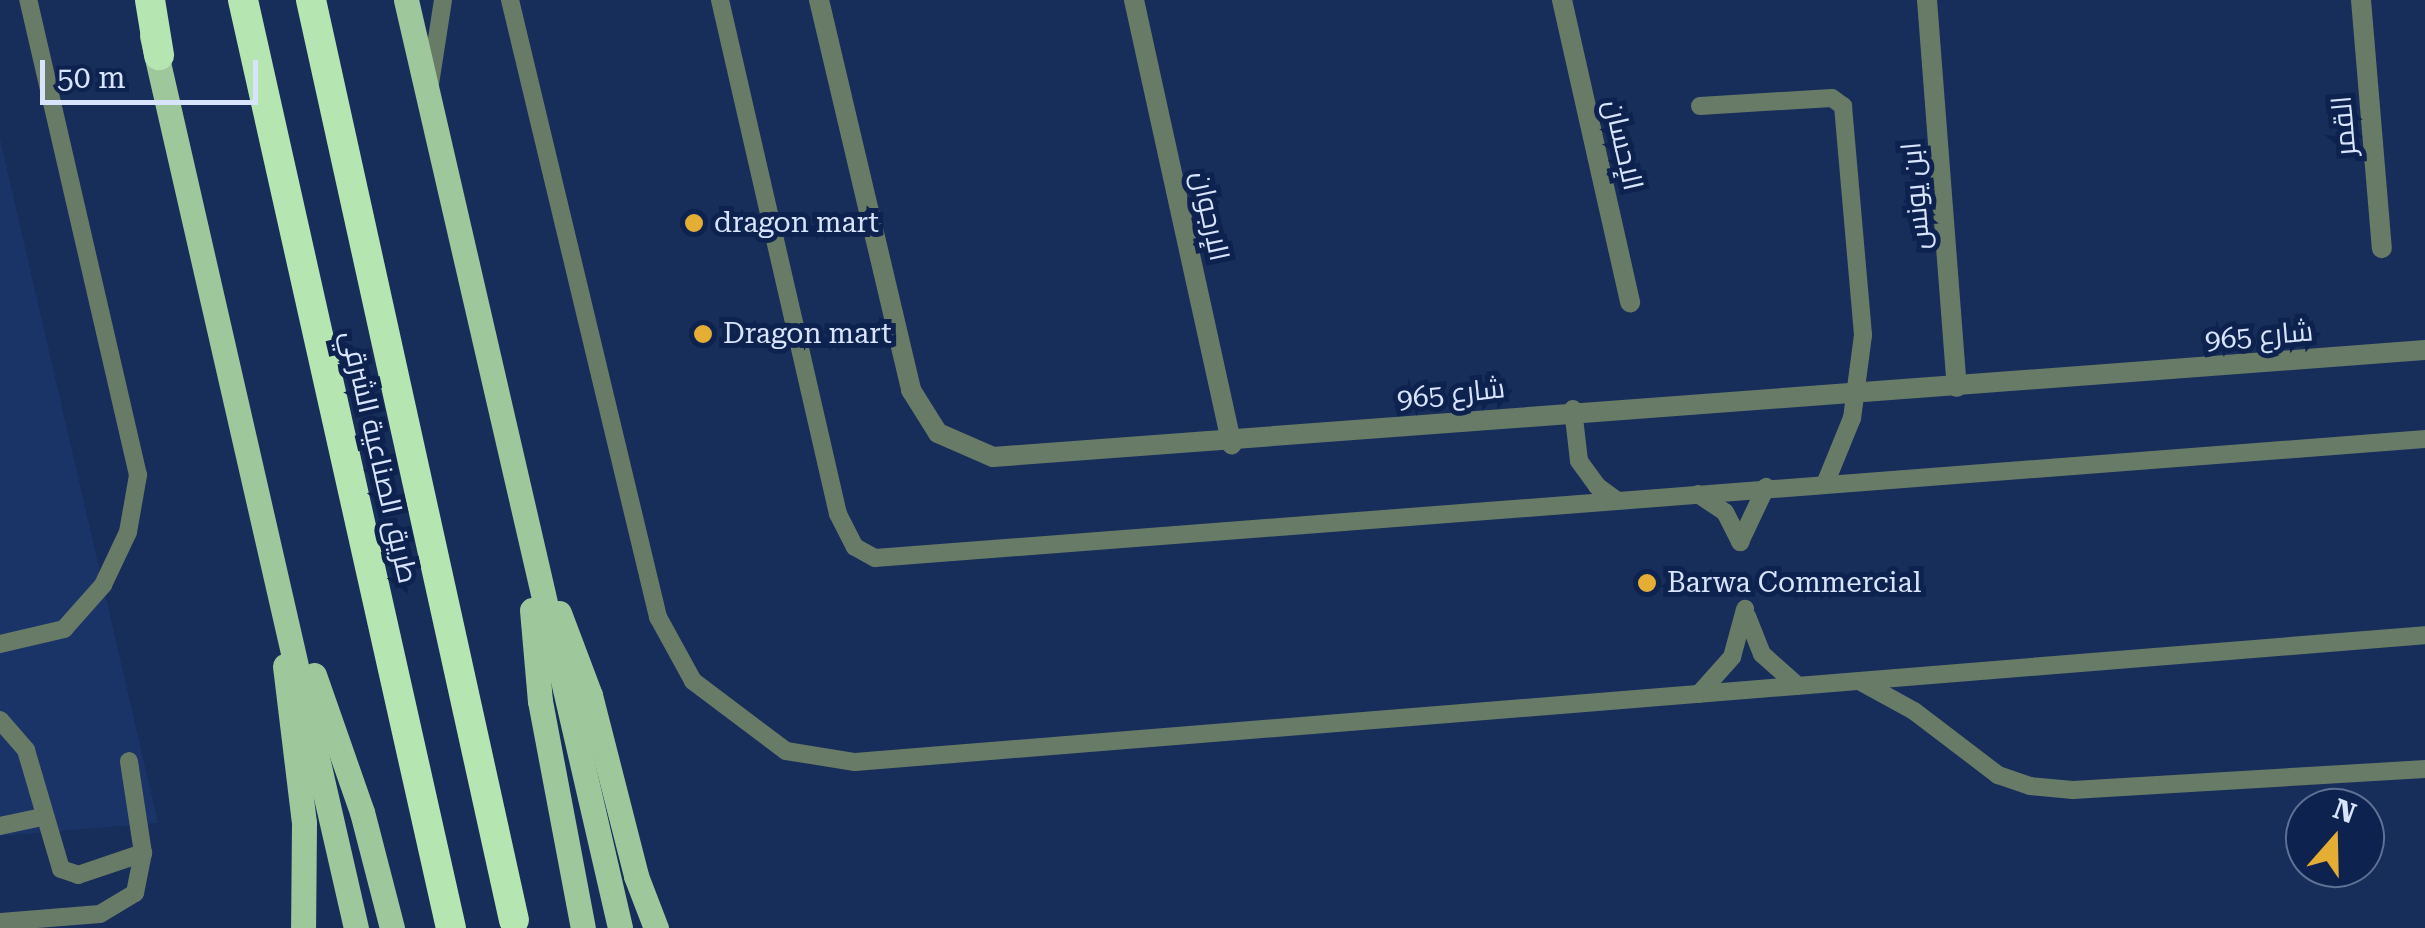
<!DOCTYPE html>
<html>
<head>
<meta charset="utf-8">
<style>
	body { margin:0 }
	#map { position:relative; width:2425px; height:928px; overflow:hidden; background:#172d5a; font-family:"Roboto Serif",Cairo,serif }
	div>[style] { position:absolute }
	.built>* { inset:0; background:#1b3468 }
	.lane>* { height:18px; margin:-9px; padding:0 9px; transform-origin:9px; border-radius:9px; background:#687b66 }
	.street>* { height:20px; margin:-10px; padding:0 10px; transform-origin:10px; border-radius:10px; background:#687b66 }
	.primary>* { height:25px; margin:-12.5px; padding:0 12.5px; transform-origin:12.5px; border-radius:12.5px; background:#9fc79c }
	.highway>* { height:30px; margin:-15px; padding:0 15px; transform-origin:15px; border-radius:15px; background:#b5e5b1 }
	.dots>* { width:28px; height:28px; translate:-50% -50%; box-sizing:border-box; border:5px solid #0d224f; border-radius:50% }
	span { translate:-50% -50%; white-space:nowrap; text-align:center; line-height:1.15; -webkit-text-stroke:10px #0d224f; paint-order:stroke }
	.street-label { font-size:28px; color:#d7e4fb }
	.poi-label { font-size:28px; color:#d7e4fb }
	.left { translate:0 -50%; text-align:left }
	.north { position:absolute; left:2285px; top:788px; width:100px; height:100px; box-sizing:border-box; background:#0d224f; border:2px solid #5e7094; border-radius:50%; rotate:20deg; font-size:28px; font-weight:700; line-height:40px; text-align:center; color:#d7e4fb }
	.north::after { content:''; display:block; margin:auto; width:35px; height:45px; background:#e4ae35; clip-path:polygon(50% 0,100% 100%,50% 72%,0 100%) }
	.scale { position:absolute; left:40px; top:60px; width:218px; height:45px; box-sizing:border-box; border:5px solid #d7e4fb; border-top:0; padding-left:12px; font-size:30px; line-height:35px; white-space:nowrap; color:#d7e4fb; -webkit-text-stroke:8px #0d224f; paint-order:stroke }
</style>
</head>
<body>
<div id="map">
	<div class="built">
		<i style="clip-path:polygon(0 139px,158px 823px,0 836px)"></i>
	</div>
	<div class="lane">
		<i style="left:510px;top:0;width:635px;rotate:76.51deg"></i>
		<i style="left:658px;top:617px;width:73px;rotate:61.3deg"></i>
		<i style="left:693px;top:681px;width:116px;rotate:37deg"></i>
		<i style="left:786px;top:751px;width:70px;rotate:9.1deg"></i>
		<i style="left:855px;top:762px;width:1575px;rotate:-4.62deg"></i>
		<i style="left:720px;top:0;width:527px;rotate:77.07deg"></i>
		<i style="left:838px;top:514px;width:37px;rotate:63deg"></i>
		<i style="left:855px;top:547px;width:23px;rotate:29deg"></i>
		<i style="left:875px;top:558px;width:1555px;rotate:-4.39deg"></i>
		<i style="left:430px;top:84px;width:85px;rotate:-81.2deg"></i>
		<i style="left:1700px;top:106px;width:132px;rotate:-3.5deg"></i>
		<i style="left:1832px;top:98px;width:14px;rotate:36deg"></i>
		<i style="left:1843px;top:106px;width:230px;rotate:85deg"></i>
		<i style="left:1863px;top:335px;width:84px;rotate:97.5deg"></i>
		<i style="left:1852px;top:418px;width:71px;rotate:112.2deg"></i>
		<i style="left:1573px;top:409px;width:52px;rotate:83.4deg"></i>
		<i style="left:1579px;top:461px;width:31px;rotate:54deg"></i>
		<i style="left:1597px;top:486px;width:22px;rotate:36deg"></i>
		<i style="left:1698px;top:494px;width:32px;rotate:34deg"></i>
		<i style="left:1725px;top:512px;width:34px;rotate:63deg"></i>
		<i style="left:1740px;top:542px;width:61px;rotate:-64.7deg"></i>
		<i style="left:1747px;top:616px;width:41px;rotate:68.5deg"></i>
		<i style="left:1762px;top:654px;width:48px;rotate:41.6deg"></i>
		<i style="left:0;top:644px;width:66px;rotate:-13.2deg"></i>
		<i style="left:64px;top:629px;width:59px;rotate:-48.4deg"></i>
		<i style="left:103px;top:585px;width:59px;rotate:-64.7deg"></i>
		<i style="left:128px;top:532px;width:58px;rotate:-80deg"></i>
		<i style="left:138px;top:475px;width:488px;rotate:-103deg"></i>
		<i style="left:1863px;top:683px;width:58px;rotate:28.8deg"></i>
		<i style="left:1914px;top:711px;width:106px;rotate:37.3deg"></i>
		<i style="left:1998px;top:775px;width:34px;rotate:19deg"></i>
		<i style="left:2030px;top:786px;width:43px;rotate:5.3deg"></i>
		<i style="left:2073px;top:790px;width:353px;rotate:-3.4deg"></i>
		<i style="left:1699px;top:694px;width:50px;rotate:-48.3deg"></i>
		<i style="left:1732px;top:657px;width:50px;rotate:-74.8deg"></i>
		<i style="left:0;top:720px;width:40px;rotate:49deg"></i>
		<i style="left:26px;top:750px;width:124px;rotate:73.6deg"></i>
		<i style="left:61px;top:869px;width:18px;rotate:19deg"></i>
		<i style="left:78px;top:875px;width:69px;rotate:-18.7deg"></i>
		<i style="left:0;top:826px;width:43px;rotate:-12.1deg"></i>
		<i style="left:0;top:922px;width:100px;rotate:-4.6deg"></i>
		<i style="left:100px;top:914px;width:41px;rotate:-31deg"></i>
		<i style="left:135px;top:893px;width:41px;rotate:-78.7deg"></i>
		<i style="left:143px;top:853px;width:93px;rotate:-98.7deg"></i>
	</div>
	<div class="street">
		<i style="left:819px;top:0;width:401px;rotate:76.7deg"></i>
		<i style="left:911px;top:390px;width:51px;rotate:57.9deg"></i>
		<i style="left:938px;top:433px;width:60px;rotate:23.6deg"></i>
		<i style="left:993px;top:457px;width:1436px;rotate:-4.27deg"></i>
		<i style="left:1134px;top:0;width:455px;rotate:77.6deg"></i>
		<i style="left:1562px;top:0;width:310px;rotate:77.3deg"></i>
		<i style="left:1927px;top:0;width:388px;rotate:85.6deg"></i>
		<i style="left:2361px;top:0;width:249px;rotate:85.2deg"></i>
	</div>
	<div class="primary">
		<i style="left:406px;top:0;width:952px;rotate:77.01deg"></i>
		<i style="left:152px;top:36px;width:915px;rotate:77.12deg"></i>
		<i style="left:532px;top:610px;width:91px;rotate:85deg"></i>
		<i style="left:540px;top:701px;width:231px;rotate:79.3deg"></i>
		<i style="left:559px;top:613px;width:88px;rotate:69.3deg"></i>
		<i style="left:590px;top:695px;width:187px;rotate:75.7deg"></i>
		<i style="left:636px;top:876px;width:56px;rotate:69deg"></i>
		<i style="left:285px;top:666px;width:158px;rotate:83.1deg"></i>
		<i style="left:304px;top:823px;width:105px;rotate:90.5deg"></i>
		<i style="left:314px;top:675px;width:145px;rotate:70.7deg"></i>
		<i style="left:362px;top:812px;width:120px;rotate:75.5deg"></i>
	</div>
	<div class="highway">
		<i style="left:150px;top:0;width:56px;rotate:80.7deg"></i>
		<i style="left:243px;top:0;width:951px;rotate:77.37deg"></i>
		<i style="left:311px;top:0;width:942px;rotate:77.56deg"></i>
	</div>
	<div class="dots">
		<i style="left:694px;top:223px;background:#e4ae35"></i>
		<i style="left:703px;top:334px;background:#e4ae35"></i>
		<i style="left:1647px;top:583px;background:#e4ae35"></i>
	</div>
	<div class="street-label">
		<span style="left:2344px;top:126px;rotate:-95deg">القمر</span>
		<span style="left:1623px;top:145px;rotate:77deg">الإحسان</span>
		<span style="left:1916px;top:196px;rotate:-95deg">ابن يونس</span>
		<span style="left:1210px;top:216px;rotate:78deg">الإرجوان</span>
		<span style="left:2259px;top:336px;rotate:-5deg">شارع 965</span>
		<span style="left:1451px;top:394px;rotate:-6deg">شارع 965</span>
		<span style="left:379px;top:457px;rotate:77deg">طريق الصناعية الشرقي</span>
	</div>
	<div class="poi-label">
		<span class="left" style="left:714px;top:223px">dragon mart</span>
		<span class="left" style="left:723px;top:334px">Dragon mart</span>
		<span class="left" style="left:1667px;top:583px">Barwa Commercial</span>
	</div>
	<div class="north">N</div>
	<div class="scale">50 m</div>
</div>
</body>
</html>
